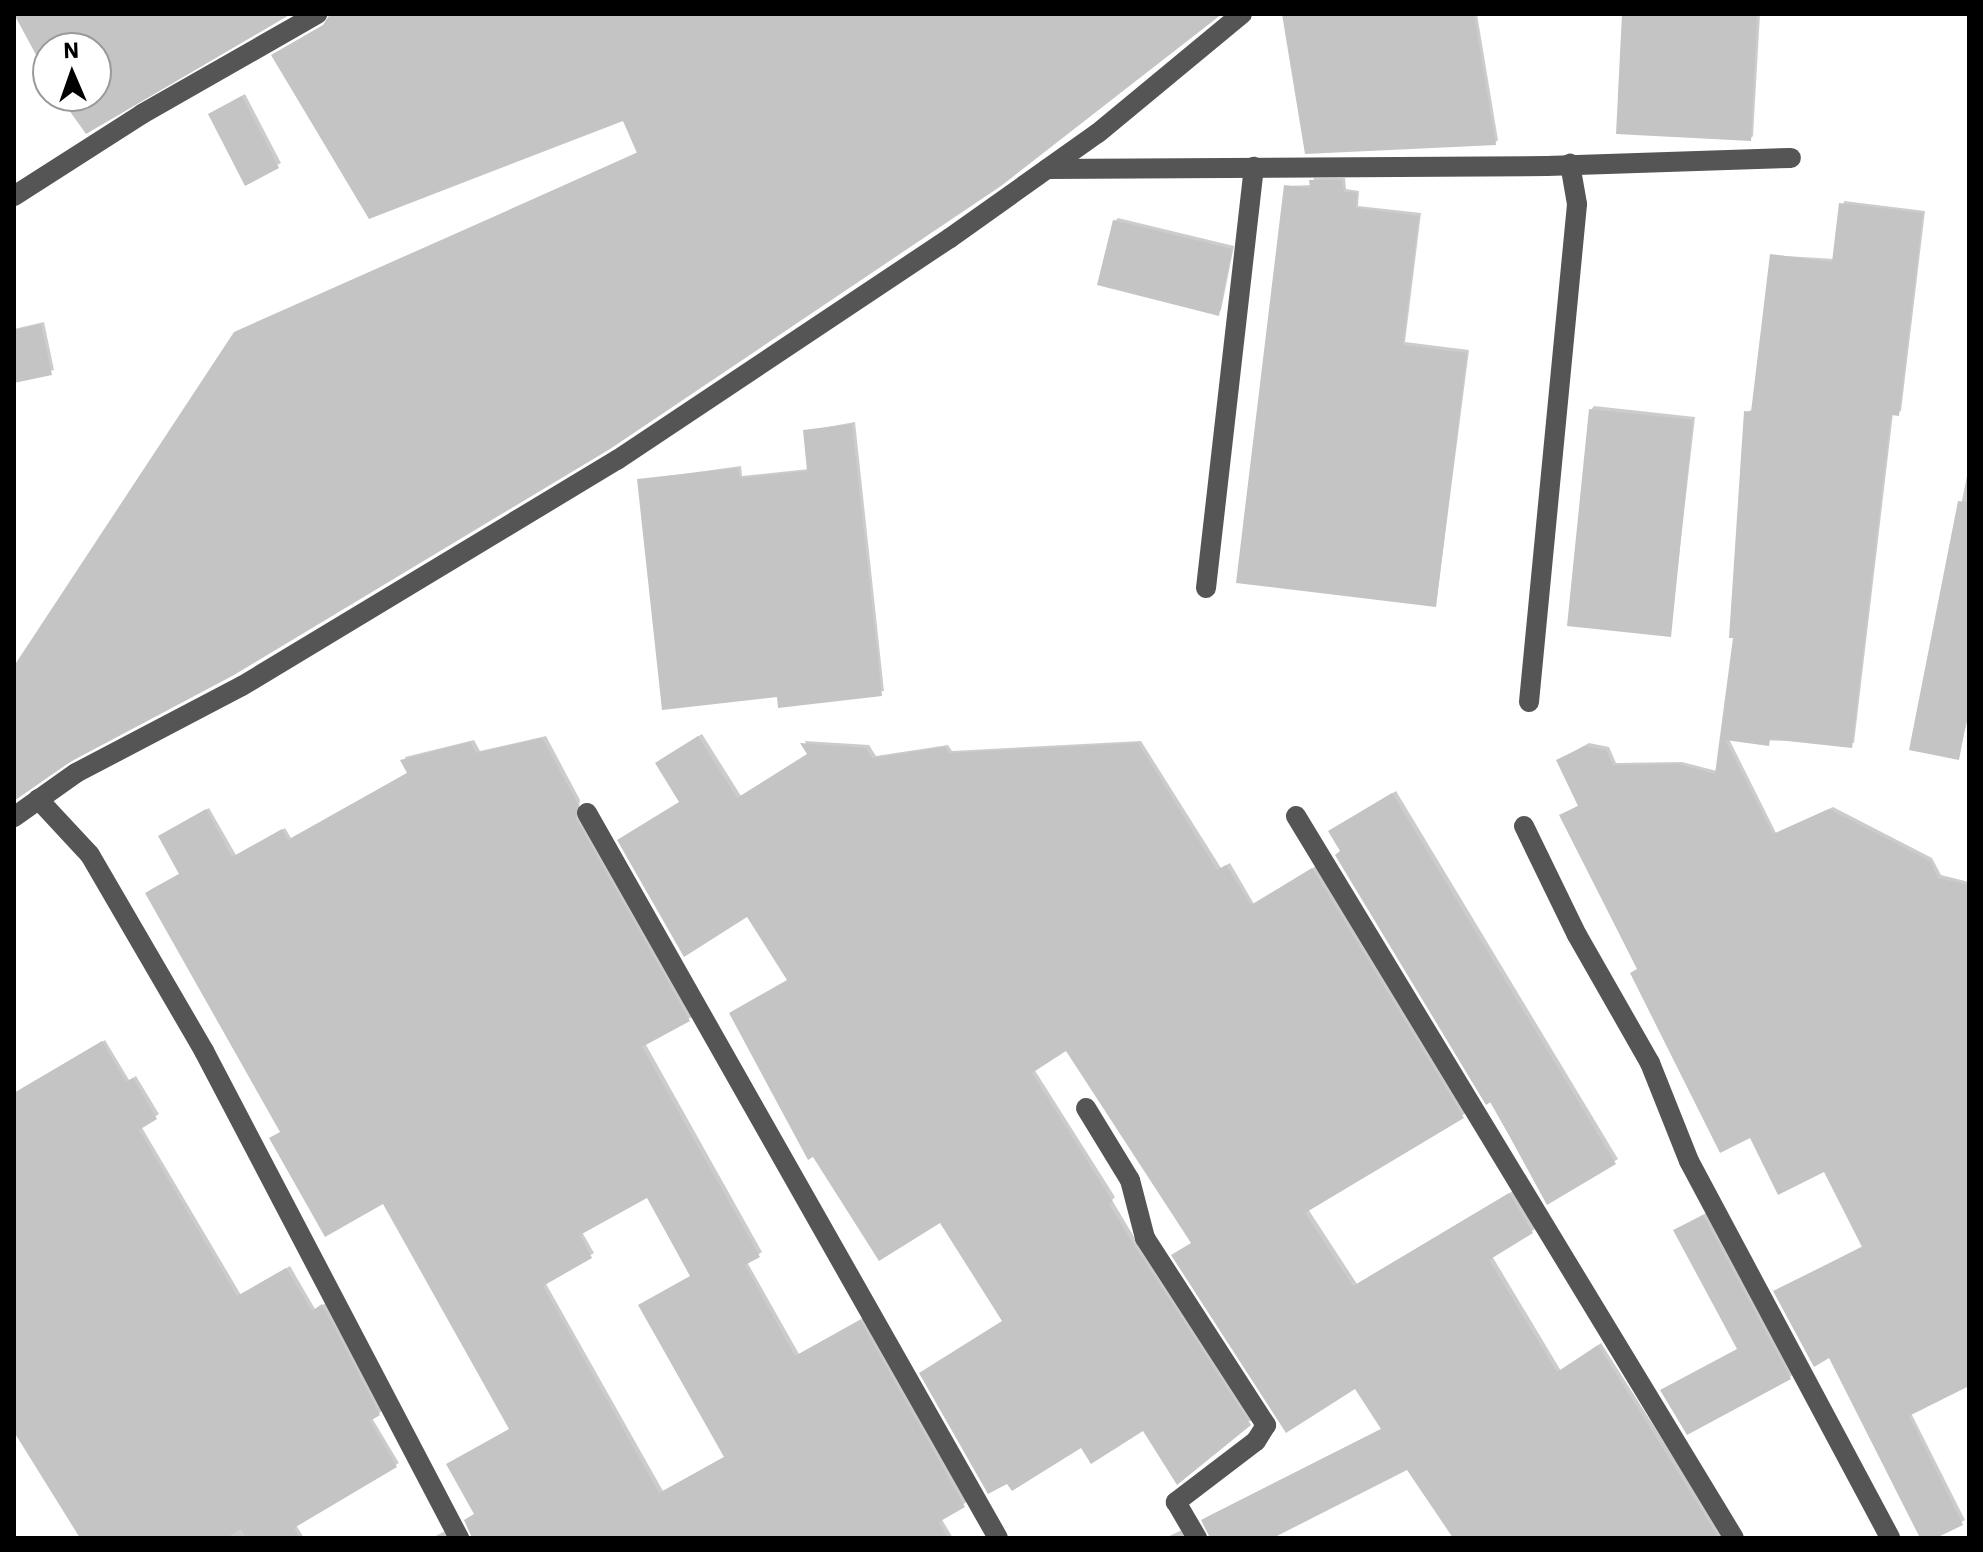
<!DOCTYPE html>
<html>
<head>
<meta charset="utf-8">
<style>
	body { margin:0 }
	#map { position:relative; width:1983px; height:1552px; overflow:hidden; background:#fff; font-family:"IBM Plex Sans",sans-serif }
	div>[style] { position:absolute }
	.shadow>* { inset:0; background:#0003 }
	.building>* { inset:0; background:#c4c4c4 }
	.minor>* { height:20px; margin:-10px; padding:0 10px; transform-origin:10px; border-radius:10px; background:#555 }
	span { translate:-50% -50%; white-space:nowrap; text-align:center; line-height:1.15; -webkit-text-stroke:6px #fff; paint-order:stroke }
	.frame { position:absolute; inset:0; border:16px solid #000; pointer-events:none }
	.north { position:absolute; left:32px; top:32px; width:80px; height:80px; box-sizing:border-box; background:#fff; border:2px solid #999; border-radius:50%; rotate:358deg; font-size:22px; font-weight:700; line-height:32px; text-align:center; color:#000 }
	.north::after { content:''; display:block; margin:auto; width:28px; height:36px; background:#000; clip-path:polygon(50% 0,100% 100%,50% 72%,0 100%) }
</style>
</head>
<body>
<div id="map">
	<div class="shadow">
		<i style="clip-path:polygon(332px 14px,1208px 14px,14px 799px,14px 671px,236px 333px,638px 152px,624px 118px,327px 23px)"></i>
		<i style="clip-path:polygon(1284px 14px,1477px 14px,1498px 140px,1495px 143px)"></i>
		<i style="clip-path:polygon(1625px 14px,1760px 14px,1753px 136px,1750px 139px)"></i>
		<i style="clip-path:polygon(245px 94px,281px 163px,246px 183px,214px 111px)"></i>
		<i style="clip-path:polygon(1314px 178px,1345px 178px,1346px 189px,1359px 191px,1358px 206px,1421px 213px,1405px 342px,1469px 350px,1436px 605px,1286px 186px,1312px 185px)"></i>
		<i style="clip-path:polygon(1844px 201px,1925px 211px,1901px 411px,1893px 413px,1854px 743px,1729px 739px,1776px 833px,1833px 807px,1932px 858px,1941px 875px,1969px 882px,1969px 1384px,1911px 1413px,1965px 1520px,1932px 1538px,1922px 1538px,1830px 1356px,1775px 1291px,1863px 1246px,1825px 1170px,1751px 1136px,1638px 969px,1564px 813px,1580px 805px,1558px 760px,1589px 743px,1609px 747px,1616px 763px,1682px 762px,1717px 771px,1735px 636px,1746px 412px,1754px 409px,1772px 255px,1834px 259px)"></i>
		<i style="clip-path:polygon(1118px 218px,1234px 246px,1221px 310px,1218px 313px,1115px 221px)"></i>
		<i style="clip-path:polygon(44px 322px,54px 370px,14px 381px,14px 329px)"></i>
		<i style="clip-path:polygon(1594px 406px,1695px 417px,1670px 634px,1591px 410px)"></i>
		<i style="clip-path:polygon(855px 422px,884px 691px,778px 695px,639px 480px,741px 466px,742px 476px,809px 469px,805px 431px)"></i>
		<i style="clip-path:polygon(1969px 466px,1969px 714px,1958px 758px,1911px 749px)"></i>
		<i style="clip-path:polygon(702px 734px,741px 796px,809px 754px,805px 741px,869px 745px,876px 756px,948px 745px,952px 751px,1141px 741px,1221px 868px,1230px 863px,1254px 904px,1316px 866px,1466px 1113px,1308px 1209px,1357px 1284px,1513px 1191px,1535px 1229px,1492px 1256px,1561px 1371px,1601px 1343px,1725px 1538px,1456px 1538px,1408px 1467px,1269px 1538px,1212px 1538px,1207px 1517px,1383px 1428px,1356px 1386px,1193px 1242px,1067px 1048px,1034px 1069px,1115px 1197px,1112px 1200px,1137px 1242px,1252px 1421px,1144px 1428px,1004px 1320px,681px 801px,660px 760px)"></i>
		<i style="clip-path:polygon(evenodd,546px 736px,580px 800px,578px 815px,692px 1017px,645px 1043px,762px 1252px,747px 1262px,799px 1354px,863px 1318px,967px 1502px,941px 1518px,953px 1538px,474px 1538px,476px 1513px,511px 1428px,384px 1202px,282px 1132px,150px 890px,181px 873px,163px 834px,209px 808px,236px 855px,285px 828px,291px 838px,409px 772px,405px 757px,474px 740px,480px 751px,546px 736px,647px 1196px,692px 1275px,726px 1456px,663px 1491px,545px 1282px,594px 1253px,582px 1232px,647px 1196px)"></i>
		<i style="clip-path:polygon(1396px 791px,1618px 1159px,1548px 1203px,1333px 829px)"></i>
		<i style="clip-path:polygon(105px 1040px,129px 1080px,136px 1076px,159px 1114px,141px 1126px,241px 1295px,290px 1266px,315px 1309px,326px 1303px,382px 1411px,372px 1418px,399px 1463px,296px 1525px,304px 1538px,82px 1538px,14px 1428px,14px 1093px)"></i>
		<i style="clip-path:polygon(1706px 1213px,1792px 1375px,1789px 1378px,1739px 1348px,1679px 1228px)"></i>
		<i style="clip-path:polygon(1182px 1530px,1187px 1538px,1165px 1538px)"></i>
		<i style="clip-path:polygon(445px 1531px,450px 1538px,432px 1538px)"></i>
	</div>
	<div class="building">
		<i style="clip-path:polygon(14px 14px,291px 14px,86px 134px,59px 96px,96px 96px,96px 48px,48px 48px,48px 77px)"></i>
		<i style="clip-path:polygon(330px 14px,1222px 14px,1001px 186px,610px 449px,234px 675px,70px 762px,14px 801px,14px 666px,234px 332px,637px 153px,623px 121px,369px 219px,271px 55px,323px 25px)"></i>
		<i style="clip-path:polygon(1282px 14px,1474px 14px,1496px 145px,1305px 154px)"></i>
		<i style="clip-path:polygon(1622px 14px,1757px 14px,1751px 141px,1616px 134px)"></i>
		<i style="clip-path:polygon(242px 96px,279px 168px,245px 186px,208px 114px)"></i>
		<i style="clip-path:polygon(1309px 180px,1342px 180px,1344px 192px,1357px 193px,1356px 208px,1419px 216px,1403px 345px,1467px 353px,1436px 607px,1236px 583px,1284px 185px,1310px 188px)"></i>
		<i style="clip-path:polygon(1839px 203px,1923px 213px,1899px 416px,1891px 415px,1852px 748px,1770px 739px,1769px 746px,1725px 740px,1773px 834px,1829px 809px,1930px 861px,1938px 878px,1969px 885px,1969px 1386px,1909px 1416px,1963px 1525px,1936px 1538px,1920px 1538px,1829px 1358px,1814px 1367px,1773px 1291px,1862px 1247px,1824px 1172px,1778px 1195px,1750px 1138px,1720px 1153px,1630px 973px,1637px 969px,1559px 815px,1578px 806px,1556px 760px,1585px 746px,1606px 750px,1613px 765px,1678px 764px,1715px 774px,1733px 638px,1729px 638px,1744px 411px,1751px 412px,1770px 254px,1832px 262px)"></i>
		<i style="clip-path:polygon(1113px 220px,1232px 249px,1219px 316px,1097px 285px)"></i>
		<i style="clip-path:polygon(41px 324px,52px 375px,14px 383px,14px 330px)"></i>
		<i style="clip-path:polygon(1589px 409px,1693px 420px,1671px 637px,1567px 626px)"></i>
		<i style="clip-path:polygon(852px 424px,882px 696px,778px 708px,777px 697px,662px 710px,637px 479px,738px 468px,740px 478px,807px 471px,803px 430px)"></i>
		<i style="clip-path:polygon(1958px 501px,1969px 502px,1969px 707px,1959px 760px,1909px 750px)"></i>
		<i style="clip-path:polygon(698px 736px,737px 798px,807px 754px,800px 743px,866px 748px,872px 758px,945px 747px,949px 753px,1138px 743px,1217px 870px,1226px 865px,1251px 905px,1312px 868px,1464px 1118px,1305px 1213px,1353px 1286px,1509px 1193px,1533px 1233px,1489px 1260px,1557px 1372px,1598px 1345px,1719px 1538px,1453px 1538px,1407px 1470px,1273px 1538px,1210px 1538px,1201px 1520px,1381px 1429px,1355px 1389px,1286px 1433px,1171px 1255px,1191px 1243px,1066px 1051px,1032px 1073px,1113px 1202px,1109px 1204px,1134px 1245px,1251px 1425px,1177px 1485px,1143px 1431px,1091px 1464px,1081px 1448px,1012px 1491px,1007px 1484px,988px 1494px,919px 1373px,1002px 1321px,940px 1223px,879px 1261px,813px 1157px,808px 1160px,729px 1013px,787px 980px,747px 917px,684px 957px,617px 840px,679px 802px,655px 763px)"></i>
		<i style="clip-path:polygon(evenodd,542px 738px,578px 804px,576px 819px,690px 1021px,642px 1047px,760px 1257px,745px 1265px,795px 1356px,860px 1320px,965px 1507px,939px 1522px,948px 1538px,472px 1538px,464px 1520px,474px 1514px,446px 1464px,509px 1429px,383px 1204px,325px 1237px,269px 1138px,280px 1132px,145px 893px,179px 874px,158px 836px,206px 809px,232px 857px,282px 829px,288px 840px,407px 773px,400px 760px,470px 742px,476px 753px,542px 738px,647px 1198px,690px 1276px,638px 1305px,724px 1457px,659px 1493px,543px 1286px,592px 1258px,580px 1235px,647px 1198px)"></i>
		<i style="clip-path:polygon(1392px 793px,1616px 1164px,1547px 1205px,1491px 1102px,1486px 1105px,1335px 855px,1340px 851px,1328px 831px)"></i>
		<i style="clip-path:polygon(102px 1041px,126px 1082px,133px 1078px,157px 1119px,139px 1130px,237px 1296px,286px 1268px,312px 1311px,322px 1304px,380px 1415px,370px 1421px,397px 1467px,294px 1528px,300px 1538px,246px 1538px,241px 1529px,226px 1538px,80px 1538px,14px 1432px,14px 1093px)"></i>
		<i style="clip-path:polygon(1703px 1215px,1791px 1379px,1687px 1435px,1660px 1390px,1737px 1349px,1673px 1230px)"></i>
	</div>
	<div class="minor">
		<i style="left:1047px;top:169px;width:500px;rotate:-0.34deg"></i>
		<i style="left:1547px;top:166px;width:244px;rotate:-1.9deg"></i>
		<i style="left:14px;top:196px;width:152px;rotate:-32.6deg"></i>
		<i style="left:142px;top:114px;width:202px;rotate:-29.7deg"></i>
		<i style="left:1206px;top:588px;width:424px;rotate:-83.5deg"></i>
		<i style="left:1529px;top:702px;width:500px;rotate:-84.49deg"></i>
		<i style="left:1577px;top:204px;width:41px;rotate:-99.9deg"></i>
		<i style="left:38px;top:799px;width:76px;rotate:47.1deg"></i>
		<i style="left:90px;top:855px;width:227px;rotate:59.8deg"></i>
		<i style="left:204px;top:1051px;width:550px;rotate:62.36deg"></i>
		<i style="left:587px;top:813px;width:833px;rotate:60.45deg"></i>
		<i style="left:1296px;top:816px;width:844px;rotate:58.76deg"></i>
		<i style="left:14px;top:817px;width:76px;rotate:-35.4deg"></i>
		<i style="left:76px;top:773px;width:187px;rotate:-27.7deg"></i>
		<i style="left:242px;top:686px;width:438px;rotate:-31.1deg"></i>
		<i style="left:617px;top:460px;width:400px;rotate:-33.7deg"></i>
		<i style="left:950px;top:238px;width:181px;rotate:-35.4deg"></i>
		<i style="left:1098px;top:133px;width:187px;rotate:-39.6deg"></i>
		<i style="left:1524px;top:826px;width:121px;rotate:64.1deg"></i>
		<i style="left:1577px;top:935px;width:147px;rotate:60.3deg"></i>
		<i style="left:1650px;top:1063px;width:105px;rotate:68.3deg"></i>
		<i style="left:1689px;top:1161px;width:427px;rotate:61.9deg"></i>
		<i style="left:1086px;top:1108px;width:84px;rotate:58.6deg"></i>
		<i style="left:1130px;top:1180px;width:60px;rotate:75.5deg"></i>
		<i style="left:1145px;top:1238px;width:223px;rotate:57.1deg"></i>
		<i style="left:1266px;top:1425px;width:19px;rotate:122deg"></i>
		<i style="left:1256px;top:1441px;width:101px;rotate:142.7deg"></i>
		<i style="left:1176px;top:1502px;width:42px;rotate:59.7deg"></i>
	</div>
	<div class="frame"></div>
	<div class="north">N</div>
</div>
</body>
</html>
